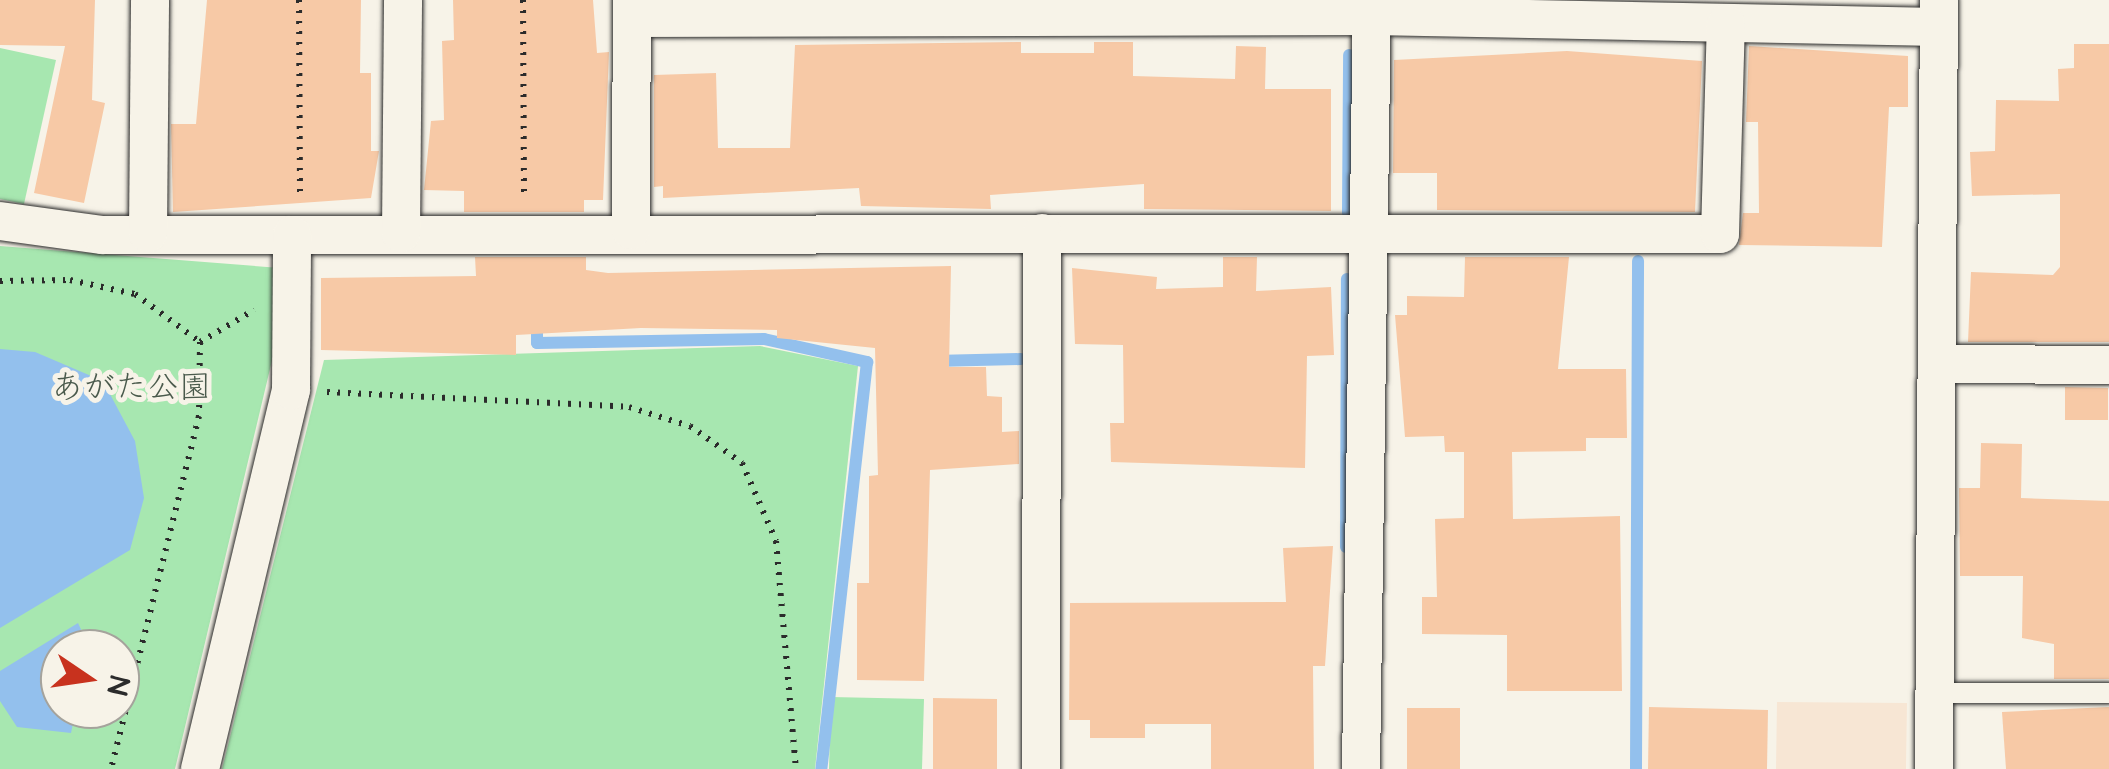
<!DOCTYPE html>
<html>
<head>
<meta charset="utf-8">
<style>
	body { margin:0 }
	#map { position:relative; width:2109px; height:769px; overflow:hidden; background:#f7f3e8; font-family:"Architects Daughter","Klee One",sans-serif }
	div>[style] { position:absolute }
	.built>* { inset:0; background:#f7e6d4 }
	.green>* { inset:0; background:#a7e7b0 }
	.water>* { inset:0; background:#93c0ed }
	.stream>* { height:12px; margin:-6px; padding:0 6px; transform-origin:6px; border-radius:6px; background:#93c0ed }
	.building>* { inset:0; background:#f7c9a6 }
	.path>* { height:6px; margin-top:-3px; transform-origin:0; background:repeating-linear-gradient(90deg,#2b2b2b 0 2.5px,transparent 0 10.5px) }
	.roads { filter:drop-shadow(0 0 2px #2b2b2b) drop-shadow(0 0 2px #2b2b2b) }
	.lane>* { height:20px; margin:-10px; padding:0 10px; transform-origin:10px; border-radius:10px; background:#f7f3e8 }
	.street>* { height:38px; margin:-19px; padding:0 19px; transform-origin:19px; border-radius:19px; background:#f7f3e8 }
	span { translate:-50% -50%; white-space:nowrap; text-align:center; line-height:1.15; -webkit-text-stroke:10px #f7f3e8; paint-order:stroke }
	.park-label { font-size:32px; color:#4a5a4c }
	.north { position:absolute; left:40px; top:629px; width:100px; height:100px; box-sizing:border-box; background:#f7f3e8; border:2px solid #a5a39c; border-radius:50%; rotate:103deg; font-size:28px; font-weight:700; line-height:40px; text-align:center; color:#2b2b2b }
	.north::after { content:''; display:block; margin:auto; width:35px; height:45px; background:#c8321e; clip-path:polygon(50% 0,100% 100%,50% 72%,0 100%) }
</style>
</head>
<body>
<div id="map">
	<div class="built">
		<i style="clip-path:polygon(1777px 702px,1907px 703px,1906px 769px,1776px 769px)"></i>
	</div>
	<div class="green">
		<i style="clip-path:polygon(0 48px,56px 60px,24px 204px,0 199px)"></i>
		<i style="clip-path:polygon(evenodd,0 246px,280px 268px,279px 331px,175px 769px,0 769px,0 246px,60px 649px,120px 649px,120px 709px,60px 709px,60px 649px)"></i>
		<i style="clip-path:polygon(760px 346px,858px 366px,815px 769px,222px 769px,324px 360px)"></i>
		<i style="clip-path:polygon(831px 697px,924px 699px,922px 769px,829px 769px)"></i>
	</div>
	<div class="water">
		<i style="clip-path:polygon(0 349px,35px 352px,103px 381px,135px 441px,144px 498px,130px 550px,0 628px)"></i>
		<i style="clip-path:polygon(78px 623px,90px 649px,60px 649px,60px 709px,76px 709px,71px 733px,17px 727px,0 701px,0 671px)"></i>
	</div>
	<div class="stream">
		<i style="left:1348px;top:213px;width:158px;rotate:-89.6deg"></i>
		<i style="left:537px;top:319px;width:24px;rotate:90deg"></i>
		<i style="left:537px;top:343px;width:227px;rotate:-1deg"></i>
		<i style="left:764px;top:339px;width:106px;rotate:12.6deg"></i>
		<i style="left:867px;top:362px;width:410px;rotate:96.4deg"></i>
		<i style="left:934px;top:361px;width:87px;rotate:-1.3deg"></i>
		<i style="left:1346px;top:547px;width:268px;rotate:-89.8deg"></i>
		<i style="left:1636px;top:769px;width:508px;rotate:-89.77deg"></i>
	</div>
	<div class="building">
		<i style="clip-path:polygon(0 0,95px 0,92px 100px,105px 103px,84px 203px,34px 193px,65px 46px,0 45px)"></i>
		<i style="clip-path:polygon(207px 0,361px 0,360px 73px,371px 73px,371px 151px,379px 151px,371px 198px,173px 212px,171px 124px,196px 124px)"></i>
		<i style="clip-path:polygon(453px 0,593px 0,597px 53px,609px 52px,603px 200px,584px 200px,584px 212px,464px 212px,464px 191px,424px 190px,431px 121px,444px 120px,442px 41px,454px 40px)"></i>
		<i style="clip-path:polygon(1021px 42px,1021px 53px,1094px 53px,1094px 42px,1133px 42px,1133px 76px,1235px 79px,1236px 46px,1266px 47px,1265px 89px,1331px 89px,1331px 211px,1144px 209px,1144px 184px,990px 195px,991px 209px,861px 206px,859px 188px,663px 198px,663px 186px,654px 187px,654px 75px,716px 73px,718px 148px,790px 148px,795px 45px)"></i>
		<i style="clip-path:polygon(2074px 44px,2109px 44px,2109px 342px,1968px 342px,1971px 272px,2053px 275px,2060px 267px,2060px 194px,1972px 196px,1970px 152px,1995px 151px,1996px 100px,2059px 101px,2058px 69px,2074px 68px)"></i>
		<i style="clip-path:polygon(1749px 46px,1908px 56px,1908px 107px,1889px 107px,1882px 247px,1739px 245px,1743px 213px,1759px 213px,1758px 122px,1746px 122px)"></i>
		<i style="clip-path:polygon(1567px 51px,1702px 61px,1695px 212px,1437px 210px,1437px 173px,1393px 173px,1394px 60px)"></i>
		<i style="clip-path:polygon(475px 257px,586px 257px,586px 270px,608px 273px,951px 266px,949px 367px,986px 367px,987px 396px,1002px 397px,1002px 432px,1019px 431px,1019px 464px,930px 470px,924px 681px,857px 680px,857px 583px,869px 583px,869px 476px,878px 475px,875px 348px,777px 338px,777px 330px,641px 328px,516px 335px,516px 355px,321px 350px,321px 278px,476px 276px)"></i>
		<i style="clip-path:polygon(1223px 257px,1257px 257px,1256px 291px,1331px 287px,1334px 355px,1307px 356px,1305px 468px,1111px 462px,1110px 423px,1124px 423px,1123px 345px,1075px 344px,1072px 268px,1157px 277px,1156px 289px,1223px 287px)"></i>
		<i style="clip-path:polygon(1465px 257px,1569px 257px,1558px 369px,1626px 369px,1627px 438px,1586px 438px,1586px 451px,1512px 452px,1513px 519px,1620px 516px,1622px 691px,1507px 691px,1507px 635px,1422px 634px,1422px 597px,1437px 597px,1435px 519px,1464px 518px,1464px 452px,1445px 452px,1444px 436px,1405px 437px,1395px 315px,1407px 315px,1407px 296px,1464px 297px)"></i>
		<i style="clip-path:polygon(2065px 387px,2108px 388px,2108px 420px,2065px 420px)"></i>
		<i style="clip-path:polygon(1981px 443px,2022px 444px,2021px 498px,2109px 501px,2109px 679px,2054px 679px,2054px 644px,2022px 638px,2023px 576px,1960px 576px,1959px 488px,1980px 488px)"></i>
		<i style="clip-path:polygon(1333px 546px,1325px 666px,1313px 666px,1314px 769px,1211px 769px,1211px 724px,1145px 724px,1145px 738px,1090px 738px,1090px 720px,1069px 720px,1070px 603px,1286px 602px,1283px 548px)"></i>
		<i style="clip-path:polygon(933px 698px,997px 699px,997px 769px,933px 769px)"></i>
		<i style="clip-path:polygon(1649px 707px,1768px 710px,1767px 769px,1648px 769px)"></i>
		<i style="clip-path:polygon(2109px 707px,2109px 769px,2006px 769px,2002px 712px)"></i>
		<i style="clip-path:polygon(1407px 708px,1460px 708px,1460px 769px,1407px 769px)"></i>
	</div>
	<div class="path">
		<i style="left:299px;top:0;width:199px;rotate:89.7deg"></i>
		<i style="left:523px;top:0;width:199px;rotate:89.7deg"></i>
		<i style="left:0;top:281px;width:70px;rotate:-0.8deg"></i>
		<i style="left:70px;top:280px;width:66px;rotate:12.2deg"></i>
		<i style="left:135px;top:294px;width:81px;rotate:36.4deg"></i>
		<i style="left:200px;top:342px;width:74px;rotate:90.8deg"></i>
		<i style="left:199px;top:416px;width:364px;rotate:104deg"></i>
		<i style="left:200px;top:342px;width:63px;rotate:-30.7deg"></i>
		<i style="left:327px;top:392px;width:302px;rotate:2.8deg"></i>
		<i style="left:629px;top:407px;width:64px;rotate:17.3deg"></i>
		<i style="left:690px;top:426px;width:64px;rotate:35.4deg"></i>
		<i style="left:742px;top:463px;width:85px;rotate:66.4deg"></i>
		<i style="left:776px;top:541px;width:229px;rotate:85deg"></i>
	</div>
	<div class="roads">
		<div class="lane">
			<i style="left:1935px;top:693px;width:174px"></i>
		</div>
		<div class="street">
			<i style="left:632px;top:18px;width:740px;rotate:-0.15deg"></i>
			<i style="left:1372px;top:16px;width:567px;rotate:1.11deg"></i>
			<i style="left:0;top:221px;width:103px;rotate:7.8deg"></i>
			<i style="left:102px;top:235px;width:1618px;rotate:-0.04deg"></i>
			<i style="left:1720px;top:234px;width:210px;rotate:-88.4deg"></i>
			<i style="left:631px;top:230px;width:230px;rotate:-89.8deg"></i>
			<i style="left:148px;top:233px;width:233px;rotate:-89.5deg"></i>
			<i style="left:401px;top:233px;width:233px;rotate:-89.5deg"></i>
			<i style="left:1938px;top:364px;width:171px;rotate:0.3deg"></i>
			<i style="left:200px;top:769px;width:390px;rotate:-76.5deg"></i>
			<i style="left:291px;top:390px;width:155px;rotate:-89.6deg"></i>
			<i style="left:1041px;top:769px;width:536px;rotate:-89.89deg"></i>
			<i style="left:1361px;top:769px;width:769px;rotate:-89.18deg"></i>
			<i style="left:1934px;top:769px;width:769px;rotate:-89.63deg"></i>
		</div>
	</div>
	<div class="park-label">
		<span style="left:131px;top:388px">あがた公園</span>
	</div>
	<div class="north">N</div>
</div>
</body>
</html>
